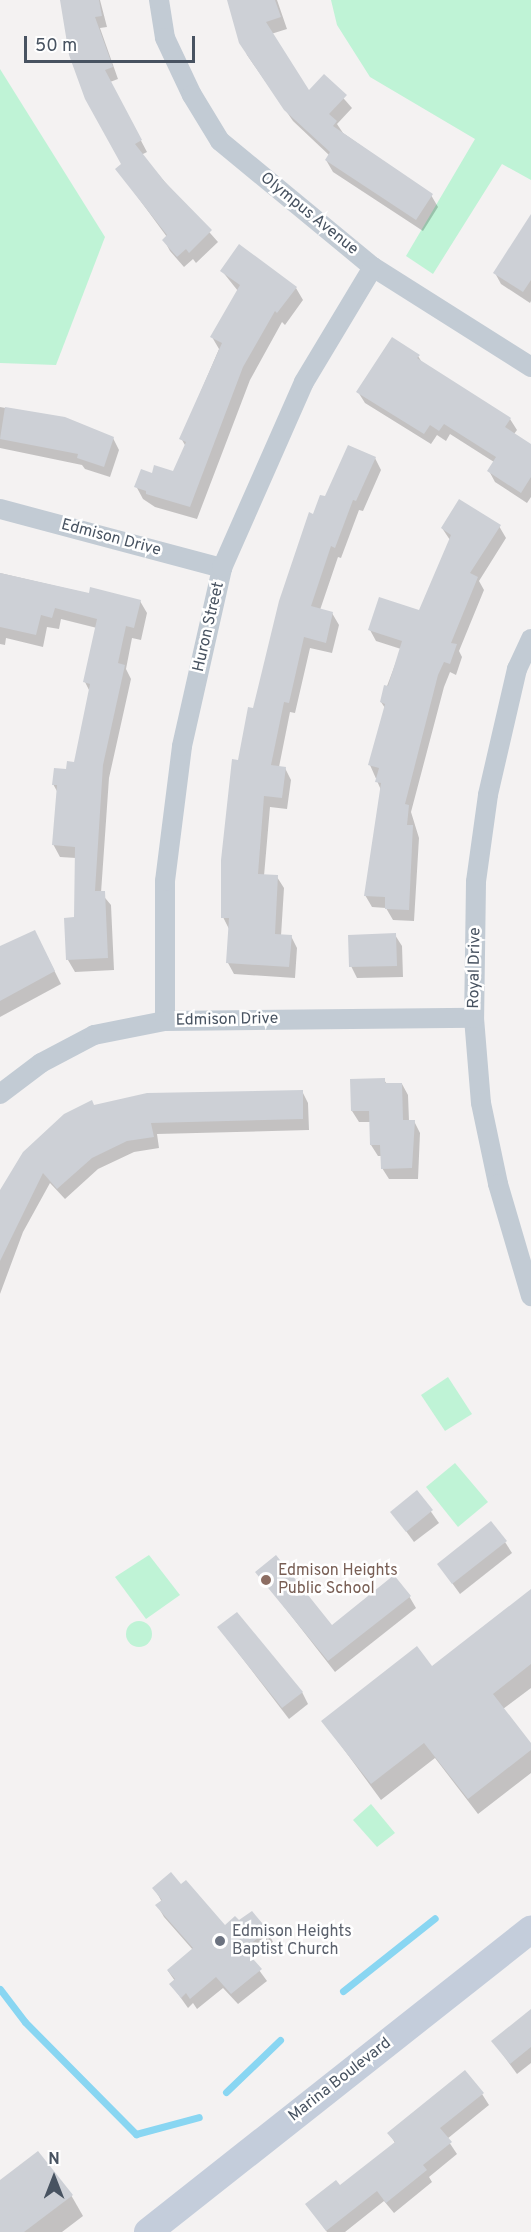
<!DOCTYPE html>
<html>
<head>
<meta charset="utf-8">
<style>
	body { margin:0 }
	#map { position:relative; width:531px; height:2232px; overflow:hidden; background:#f4f2f2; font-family:Overpass,sans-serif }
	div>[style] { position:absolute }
	.green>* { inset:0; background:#bff3d6 }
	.round { border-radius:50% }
	.shadow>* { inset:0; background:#0003 }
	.stream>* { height:7px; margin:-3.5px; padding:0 3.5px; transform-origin:3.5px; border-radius:3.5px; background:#89d6f2 }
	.building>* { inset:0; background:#cdd0d6 }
	.street>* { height:20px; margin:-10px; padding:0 10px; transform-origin:10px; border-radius:10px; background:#c2cbd4 }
	.secondary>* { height:28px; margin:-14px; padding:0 14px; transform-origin:14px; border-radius:14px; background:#c4cddb }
	.dots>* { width:16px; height:16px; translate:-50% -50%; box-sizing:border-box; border:3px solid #fff; border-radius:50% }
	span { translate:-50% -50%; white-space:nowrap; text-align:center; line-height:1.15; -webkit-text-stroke:5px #fff; paint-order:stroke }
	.street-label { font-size:16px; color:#485361 }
	.education-label { font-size:16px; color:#785e54 }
	.left { translate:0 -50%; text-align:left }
	.worship-label { font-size:16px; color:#5b616d }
	.north { position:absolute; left:24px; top:2148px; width:60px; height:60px; -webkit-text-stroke:4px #fff; paint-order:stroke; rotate:0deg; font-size:16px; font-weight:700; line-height:24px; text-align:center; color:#485361 }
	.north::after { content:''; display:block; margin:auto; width:21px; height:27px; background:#485361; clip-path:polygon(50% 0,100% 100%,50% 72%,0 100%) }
	.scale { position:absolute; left:24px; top:36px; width:171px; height:27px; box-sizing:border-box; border:3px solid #485361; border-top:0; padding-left:8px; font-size:18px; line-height:21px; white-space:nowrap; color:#485361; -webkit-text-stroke:4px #fff; paint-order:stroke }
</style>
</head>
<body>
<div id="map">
	<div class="green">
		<i style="clip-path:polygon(331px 0,531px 0,531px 180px,502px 164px,433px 274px,406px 256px,475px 139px,370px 77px,337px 25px)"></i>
		<i style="clip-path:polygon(0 69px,105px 237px,56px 365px,0 363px)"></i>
		<i style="clip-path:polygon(448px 1377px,472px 1414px,445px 1431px,421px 1395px)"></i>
		<i style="clip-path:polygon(455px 1463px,488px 1502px,458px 1527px,426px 1487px)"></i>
		<i style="clip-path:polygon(149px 1555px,180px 1595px,146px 1619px,115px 1577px)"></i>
		<i class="round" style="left:126px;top:1621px;width:26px;height:26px"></i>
		<i style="clip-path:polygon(371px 1804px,395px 1833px,377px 1847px,353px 1820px)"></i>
	</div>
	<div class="shadow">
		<i style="clip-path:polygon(61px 0,100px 0,107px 27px,100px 28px,118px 79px,110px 82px,147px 152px,141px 155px,218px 242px,196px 263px,193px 259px,184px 267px,170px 251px,164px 240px,167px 237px,117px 169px,123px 165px)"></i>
		<i style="clip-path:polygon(229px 0,277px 0,287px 29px,271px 34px,309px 92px,324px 76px,352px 108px,337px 124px,343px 133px,431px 195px,438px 207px,423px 231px,333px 172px,326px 160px,330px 156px,293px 121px,247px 55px)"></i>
		<i style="clip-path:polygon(531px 231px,531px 301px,530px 303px,501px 284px,495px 273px)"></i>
		<i style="clip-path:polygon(222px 271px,296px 288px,303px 300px,285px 325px,282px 322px,250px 380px,197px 519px,155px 507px,143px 499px,136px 486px,153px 475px,174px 472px,186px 447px,181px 438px,219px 349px,212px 337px,238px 291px)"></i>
		<i style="clip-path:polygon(418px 356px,423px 364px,510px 419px,517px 430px,514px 434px,531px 445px,531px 497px,527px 503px,495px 482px,489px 471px,494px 462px,450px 434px,446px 441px,437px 435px,431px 444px,365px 403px,358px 392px)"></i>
		<i style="clip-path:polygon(0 407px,64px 419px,113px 438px,119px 450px,110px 477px,85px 469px,82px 465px,0 448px)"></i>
		<i style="clip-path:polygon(375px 458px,381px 470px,363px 511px,359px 510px,341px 558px,338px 557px,320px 610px,332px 613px,339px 625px,332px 653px,310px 648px,295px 713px,290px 712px,279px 767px,285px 768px,291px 780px,287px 809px,270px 807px,264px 876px,277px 877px,284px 888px,281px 936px,291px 936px,297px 948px,295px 978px,234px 974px,228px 963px,229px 929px,223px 917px,239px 762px,314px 516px,325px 498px)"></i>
		<i style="clip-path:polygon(499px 526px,506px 538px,479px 581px,484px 590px,459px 651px,462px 657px,456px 675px,450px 672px,444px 687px,411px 812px,419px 838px,414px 921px,393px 920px,386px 908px,372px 907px,365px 895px,381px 790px,370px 765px,385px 708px,381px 702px,401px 649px,376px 641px,370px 630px,420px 612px,450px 540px,442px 528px)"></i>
		<i style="clip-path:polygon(0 573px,90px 594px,140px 601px,147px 613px,141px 640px,132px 638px,126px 669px,131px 679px,109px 778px,101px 893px,111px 905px,114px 970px,75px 972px,68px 960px,66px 919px,76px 919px,76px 858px,60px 857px,53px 844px,58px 793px,53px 784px,76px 764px,90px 692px,85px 682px,97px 628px,61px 619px,59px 629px,47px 627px,43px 647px,6px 638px,5px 645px,0 644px)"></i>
		<i style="clip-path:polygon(35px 932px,61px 984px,0 1017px,0 948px)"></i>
		<i style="clip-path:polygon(395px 935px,402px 946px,403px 977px,357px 978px,351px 966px)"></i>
		<i style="clip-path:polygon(384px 1080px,387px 1084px,402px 1084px,408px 1095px,409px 1121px,414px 1121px,420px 1133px,418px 1179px,389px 1179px,382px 1168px,382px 1156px,378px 1156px,371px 1145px,370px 1122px,359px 1122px,352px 1111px)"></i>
		<i style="clip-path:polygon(302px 1091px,308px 1103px,309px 1130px,157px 1134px,159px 1148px,134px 1152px,98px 1169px,65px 1199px,50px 1183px,23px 1232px,0 1294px,0 1195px,94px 1107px)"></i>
		<i style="clip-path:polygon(417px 1492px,439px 1523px,414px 1542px,392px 1512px)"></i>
		<i style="clip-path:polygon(505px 1542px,512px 1553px,460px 1594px,439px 1565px)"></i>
		<i style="clip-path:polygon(257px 1572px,332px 1627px,409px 1596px,416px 1608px,335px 1672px)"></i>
		<i style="clip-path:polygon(531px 1591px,531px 1688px,503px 1709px,531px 1745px,531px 1773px,478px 1814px,435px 1758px,381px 1800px,323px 1721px,432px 1668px)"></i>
		<i style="clip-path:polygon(219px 1628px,302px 1692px,308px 1704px,289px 1719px)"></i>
		<i style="clip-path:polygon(154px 1888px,225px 1927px,239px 1922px,267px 1930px,273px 1942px,251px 1959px,267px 1981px,238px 2004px,223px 1988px,197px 2009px,193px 2003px,188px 2008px,171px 1984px,175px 1981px,168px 1971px,193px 1950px,164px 1917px,157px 1905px,162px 1902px)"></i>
		<i style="clip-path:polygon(531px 2011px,531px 2063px,517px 2074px,493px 2041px)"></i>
		<i style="clip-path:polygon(482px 2094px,489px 2105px,447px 2139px,457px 2154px,429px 2177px,432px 2182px,394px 2213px,384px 2201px,345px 2232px,327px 2232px,307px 2204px,340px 2187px,395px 2143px,389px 2133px)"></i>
		<i style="clip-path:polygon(0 2182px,71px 2195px,83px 2216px,62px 2232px,0 2232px)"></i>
	</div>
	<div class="stream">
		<i style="left:0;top:1989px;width:41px;rotate:52.9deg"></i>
		<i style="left:25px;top:2022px;width:158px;rotate:45.3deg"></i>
		<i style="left:136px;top:2134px;width:65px;rotate:-15.1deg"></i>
		<i style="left:343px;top:1991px;width:117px;rotate:-38.4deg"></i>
		<i style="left:226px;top:2092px;width:75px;rotate:-43.9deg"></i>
	</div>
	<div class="building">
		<i style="clip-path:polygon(60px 0,99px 0,102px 16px,95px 17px,113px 67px,105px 70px,142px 140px,135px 144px,165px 182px,212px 230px,189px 253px,186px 249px,177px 257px,162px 240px,167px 235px,115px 169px,121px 164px,85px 99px,69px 55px)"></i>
		<i style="clip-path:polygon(227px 0,275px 0,281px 17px,266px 22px,309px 90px,324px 74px,347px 95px,329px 114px,337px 121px,333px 126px,433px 194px,416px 220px,325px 160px,330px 152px,284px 110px,239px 43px)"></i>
		<i style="clip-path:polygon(531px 214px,531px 280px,523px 292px,493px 273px)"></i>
		<i style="clip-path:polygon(239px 244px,297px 287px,277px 313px,275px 311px,243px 367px,190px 507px,146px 494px,146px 491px,134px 487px,141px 469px,152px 473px,154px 465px,173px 471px,186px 442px,179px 439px,222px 343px,210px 337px,240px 285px,220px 271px)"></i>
		<i style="clip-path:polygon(392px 337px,420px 355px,417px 358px,511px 418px,505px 427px,531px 444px,531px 477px,521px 493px,487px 471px,496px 457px,444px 424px,439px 431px,430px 425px,424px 434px,356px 392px)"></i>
		<i style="clip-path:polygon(5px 407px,65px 417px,114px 437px,104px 467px,77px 458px,78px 454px,0 439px)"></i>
		<i style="clip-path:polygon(348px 445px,376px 457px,356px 501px,353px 500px,335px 548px,331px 546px,311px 606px,333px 612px,326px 643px,304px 637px,289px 703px,284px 702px,271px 765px,286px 767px,282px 798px,264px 796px,258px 874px,278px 875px,275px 934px,292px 935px,289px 967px,226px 963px,229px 918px,221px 918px,221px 860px,232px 759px,238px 760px,248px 707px,253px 708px,279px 601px,309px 512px,313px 514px,320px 495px,325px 496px)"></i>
		<i style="clip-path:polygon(459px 499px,501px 525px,470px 573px,478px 577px,451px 643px,457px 644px,450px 664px,444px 662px,438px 675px,405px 804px,409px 805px,407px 825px,413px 825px,409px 910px,385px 909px,385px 897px,364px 896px,381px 783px,375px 782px,379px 768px,368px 765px,385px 704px,380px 702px,384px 685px,388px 686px,402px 641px,368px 630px,379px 597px,419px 610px,451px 535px,441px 528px)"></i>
		<i style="clip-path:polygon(0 573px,89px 593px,90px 587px,141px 600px,134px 628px,126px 626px,118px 663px,125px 665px,103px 765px,95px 891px,105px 891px,108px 958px,66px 960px,64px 918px,74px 917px,75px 847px,52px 845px,57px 785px,52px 785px,54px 768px,66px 769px,67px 761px,74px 762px,90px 684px,83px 682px,97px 619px,55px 608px,52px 618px,41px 615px,36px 635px,0 627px)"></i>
		<i style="clip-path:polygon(35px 930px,55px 971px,0 1001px,0 946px)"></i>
		<i style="clip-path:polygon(396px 933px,397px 966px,349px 967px,348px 935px)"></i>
		<i style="clip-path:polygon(385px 1078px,385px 1083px,402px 1083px,403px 1120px,415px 1120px,412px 1168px,381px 1169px,380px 1145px,370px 1145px,369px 1111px,351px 1111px,350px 1079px)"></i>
		<i style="clip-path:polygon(303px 1090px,303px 1119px,151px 1123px,154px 1137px,127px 1141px,92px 1158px,57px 1189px,43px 1173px,0 1261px,0 1190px,23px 1152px,64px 1114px,92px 1100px,94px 1105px,147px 1093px)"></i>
		<i style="clip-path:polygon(417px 1490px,433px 1510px,406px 1532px,390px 1512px)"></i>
		<i style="clip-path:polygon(491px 1521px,507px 1541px,452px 1584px,437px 1564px)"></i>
		<i style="clip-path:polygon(276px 1555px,332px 1625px,394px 1575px,411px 1596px,328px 1661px,255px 1572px)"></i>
		<i style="clip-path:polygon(531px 1589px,531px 1664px,493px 1694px,531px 1743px,531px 1750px,468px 1799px,424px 1743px,371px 1784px,321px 1721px,417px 1646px,432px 1666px)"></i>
		<i style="clip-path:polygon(237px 1612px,303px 1692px,282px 1708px,217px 1627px)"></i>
		<i style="clip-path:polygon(171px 1872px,181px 1884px,186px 1880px,225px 1925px,235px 1916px,239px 1920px,252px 1911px,268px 1930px,244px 1949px,262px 1969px,231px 1994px,216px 1977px,190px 1999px,186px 1993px,181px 1998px,169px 1984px,175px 1979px,167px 1970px,193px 1948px,155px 1905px,162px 1900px,152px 1888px)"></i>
		<i style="clip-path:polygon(531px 2009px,531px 2047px,510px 2064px,491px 2041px)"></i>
		<i style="clip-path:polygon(465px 2070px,484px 2093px,440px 2128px,452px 2142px,423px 2165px,427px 2170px,386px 2203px,377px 2191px,326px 2231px,305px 2204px,336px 2180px,340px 2185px,395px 2142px,387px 2133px)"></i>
		<i style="clip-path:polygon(38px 2151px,73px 2195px,24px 2232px,0 2232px,0 2180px)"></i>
	</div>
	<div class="street">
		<i style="left:159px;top:0;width:38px;rotate:81deg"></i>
		<i style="left:165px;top:38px;width:63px;rotate:64.7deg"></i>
		<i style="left:192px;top:95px;width:54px;rotate:58.7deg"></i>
		<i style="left:220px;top:141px;width:198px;rotate:39.5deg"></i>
		<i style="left:373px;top:267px;width:187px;rotate:32.3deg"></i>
		<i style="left:0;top:509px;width:230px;rotate:14.9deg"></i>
		<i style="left:531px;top:639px;width:33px;rotate:115deg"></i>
		<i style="left:517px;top:669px;width:129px;rotate:103deg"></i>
		<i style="left:488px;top:795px;width:88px;rotate:97.9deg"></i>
		<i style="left:476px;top:882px;width:136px;rotate:90.8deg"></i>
		<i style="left:474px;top:1018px;width:85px;rotate:85.3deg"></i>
		<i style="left:481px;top:1103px;width:83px;rotate:78.1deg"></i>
		<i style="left:498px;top:1184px;width:117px;rotate:73.6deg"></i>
		<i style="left:165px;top:1021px;width:140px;rotate:-90deg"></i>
		<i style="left:165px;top:881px;width:136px;rotate:-82.8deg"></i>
		<i style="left:182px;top:746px;width:182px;rotate:-77.3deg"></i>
		<i style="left:222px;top:568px;width:203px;rotate:-66.2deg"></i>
		<i style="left:304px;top:382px;width:134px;rotate:-59deg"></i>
		<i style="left:0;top:1094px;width:51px;rotate:-37.1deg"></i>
		<i style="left:41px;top:1063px;width:60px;rotate:-27.8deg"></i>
		<i style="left:94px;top:1035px;width:72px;rotate:-11.2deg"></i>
		<i style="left:165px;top:1021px;width:309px;rotate:-0.6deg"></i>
	</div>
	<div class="secondary">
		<i style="left:148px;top:2232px;width:488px;rotate:-38.3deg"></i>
	</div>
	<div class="dots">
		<i style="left:266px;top:1580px;background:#8d6e63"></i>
		<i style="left:220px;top:1941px;background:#6b7280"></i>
	</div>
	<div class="street-label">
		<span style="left:309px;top:214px;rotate:39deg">Olympus Avenue</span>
		<span style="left:111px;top:538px;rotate:15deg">Edmison Drive</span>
		<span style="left:209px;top:627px;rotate:-77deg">Huron Street</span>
		<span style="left:475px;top:968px;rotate:-89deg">Royal Drive</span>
		<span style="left:227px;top:1020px;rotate:-1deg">Edmison Drive</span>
		<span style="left:340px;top:2080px;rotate:-38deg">Marina Boulevard</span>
	</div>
	<div class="education-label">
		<span class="left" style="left:278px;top:1580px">Edmison Heights<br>Public School</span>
	</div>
	<div class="worship-label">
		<span class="left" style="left:232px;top:1941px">Edmison Heights<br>Baptist Church</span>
	</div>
	<div class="north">N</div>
	<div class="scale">50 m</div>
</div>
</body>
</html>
